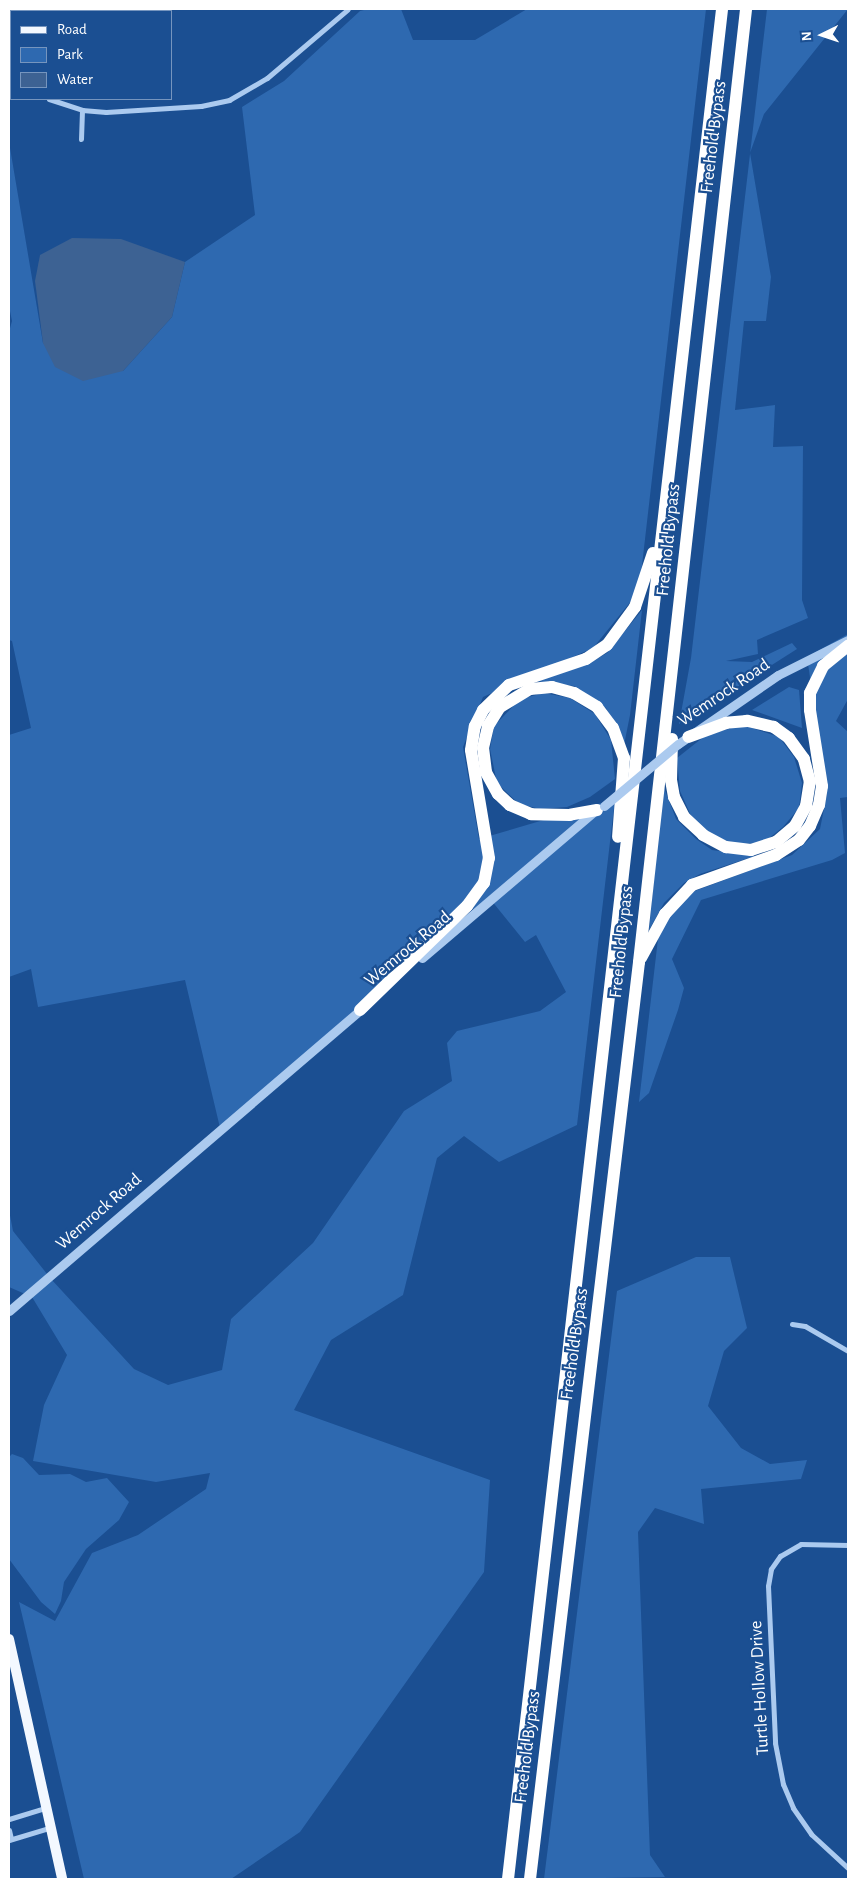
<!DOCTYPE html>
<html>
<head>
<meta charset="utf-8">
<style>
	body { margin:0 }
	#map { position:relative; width:857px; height:1888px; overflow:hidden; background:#1b4f92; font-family:"Alegreya Sans",sans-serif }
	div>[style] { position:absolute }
	.green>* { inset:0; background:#2e69b0 }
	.water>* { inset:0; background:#3d6293 }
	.minor>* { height:5px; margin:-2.5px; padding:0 2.5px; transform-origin:2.5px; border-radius:2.5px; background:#abcaef }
	.tertiary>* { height:9px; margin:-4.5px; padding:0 4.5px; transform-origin:4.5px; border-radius:4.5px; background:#abcaef }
	.primary>* { height:10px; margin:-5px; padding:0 5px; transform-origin:5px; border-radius:5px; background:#f3f8ff }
	.motorway>* { height:12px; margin:-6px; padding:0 6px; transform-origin:6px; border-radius:6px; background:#fff }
	.tertiary-bridge>* { height:9px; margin:-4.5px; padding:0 4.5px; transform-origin:4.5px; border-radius:4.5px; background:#abcaef }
	span { translate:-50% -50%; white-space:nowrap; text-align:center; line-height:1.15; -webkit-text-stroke:4.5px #1b4f92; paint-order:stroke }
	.street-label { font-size:18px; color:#fff }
	.frame { position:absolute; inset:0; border:10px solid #fff; pointer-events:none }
	.legend { position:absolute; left:10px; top:10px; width:162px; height:90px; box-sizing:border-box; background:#1b4f92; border:1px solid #7695be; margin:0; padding:6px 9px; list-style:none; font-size:15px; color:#fff }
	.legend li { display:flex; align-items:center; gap:10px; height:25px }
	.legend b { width:25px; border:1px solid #7695be }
	.north { position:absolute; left:797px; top:10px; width:50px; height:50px; -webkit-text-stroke:4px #1b4f92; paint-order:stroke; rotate:266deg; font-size:14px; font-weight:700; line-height:20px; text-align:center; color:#fff }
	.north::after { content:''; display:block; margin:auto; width:18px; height:22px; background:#fff; clip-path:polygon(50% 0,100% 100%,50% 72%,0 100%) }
</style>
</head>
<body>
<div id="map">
	<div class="green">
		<i style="clip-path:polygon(368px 9px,401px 9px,413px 40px,475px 40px,527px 9px,706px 9px,641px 574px,632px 600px,593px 648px,483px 697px,463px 747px,479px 839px,615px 799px,577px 1125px,499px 1162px,464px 1136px,437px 1158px,403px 1295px,331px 1340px,294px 1410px,490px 1480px,484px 1572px,300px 1832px,231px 1879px,84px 1879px,19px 1602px,55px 1621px,92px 1553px,138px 1535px,206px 1489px,210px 1473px,156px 1482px,33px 1461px,44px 1405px,67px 1355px,32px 1297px,9px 1287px,9px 1210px,13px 1231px,51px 1279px,134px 1369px,168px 1385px,222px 1370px,231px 1319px,313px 1243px,404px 1111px,452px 1081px,447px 1043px,457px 1031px,540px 1011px,566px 992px,536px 935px,525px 942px,491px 900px,423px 933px,430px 950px,221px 1132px,185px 980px,38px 1007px,31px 969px,9px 977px,9px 735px,31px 728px,12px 641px,9px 640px,9px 332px,12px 321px,9px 306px,9px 142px,43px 343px,123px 371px,172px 317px,185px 262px,255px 215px,242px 107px,284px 81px,360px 11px)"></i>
		<i style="clip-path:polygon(767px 9px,848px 9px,764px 114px,750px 153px,771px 277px,766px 321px,744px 321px,735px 410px,775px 405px,773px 447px,803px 446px,802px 600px,808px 618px,757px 640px,758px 654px,726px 661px,752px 662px,792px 643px,797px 649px,679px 724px,691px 658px)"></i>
		<i style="clip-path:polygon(642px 610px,630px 715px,624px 745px,606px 708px,574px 686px,536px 681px,588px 664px,607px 653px)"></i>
		<i style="clip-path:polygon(848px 634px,848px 699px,836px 721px,848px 732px,848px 797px,840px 798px,845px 853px,832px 860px,701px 900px,672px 959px,684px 988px,678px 1010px,649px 1093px,639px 1102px,661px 913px,692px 892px,792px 855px,820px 829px,827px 794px,807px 657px)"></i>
		<i style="clip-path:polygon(789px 687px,799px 690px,802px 728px,752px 710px)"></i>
		<i style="clip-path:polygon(544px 693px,570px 698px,595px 714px,611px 740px,615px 779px,590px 797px,567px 807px,540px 809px,519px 804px,497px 783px,490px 749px,494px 726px,520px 699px)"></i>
		<i style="clip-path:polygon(743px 725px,779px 737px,794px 757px,802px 783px,799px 808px,783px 827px,763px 843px,734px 844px,708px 833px,692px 818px,680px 791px,677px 758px,706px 735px)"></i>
		<i style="clip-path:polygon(663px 785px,676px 819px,696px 839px,712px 850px,755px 856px,700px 874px,684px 883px,664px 903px,649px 930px)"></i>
		<i style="clip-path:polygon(696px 1257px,730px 1257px,747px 1328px,724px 1351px,708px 1406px,741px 1448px,770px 1464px,807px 1460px,801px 1479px,701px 1489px,704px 1524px,655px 1508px,638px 1532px,650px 1855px,665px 1877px,544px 1879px,617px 1291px)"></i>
		<i style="clip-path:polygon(12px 1454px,23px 1458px,39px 1475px,70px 1474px,86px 1482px,107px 1478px,129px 1502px,119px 1520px,86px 1549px,64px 1582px,61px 1601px,55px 1614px,41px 1602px,9px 1559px,9px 1457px)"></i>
	</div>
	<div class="water">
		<i style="clip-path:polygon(72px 238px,121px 239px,185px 262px,172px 317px,123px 371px,83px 381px,55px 367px,43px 343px,35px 281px,40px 255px)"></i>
	</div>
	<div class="minor">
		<i style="left:9px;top:65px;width:4px;rotate:56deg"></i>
		<i style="left:49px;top:99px;width:35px;rotate:18deg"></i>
		<i style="left:82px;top:110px;width:24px;rotate:5deg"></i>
		<i style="left:106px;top:112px;width:95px;rotate:-3.6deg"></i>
		<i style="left:201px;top:106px;width:29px;rotate:-12deg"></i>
		<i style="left:229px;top:100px;width:44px;rotate:-30.1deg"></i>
		<i style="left:267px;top:78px;width:106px;rotate:-40.4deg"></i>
		<i style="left:81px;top:139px;width:29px;rotate:-88deg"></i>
		<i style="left:792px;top:1324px;width:13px;rotate:9deg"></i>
		<i style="left:805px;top:1326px;width:50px;rotate:30.2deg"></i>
		<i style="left:848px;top:1545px;width:47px;rotate:-178.8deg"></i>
		<i style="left:801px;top:1544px;width:24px;rotate:150deg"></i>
		<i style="left:780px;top:1556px;width:16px;rotate:125deg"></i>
		<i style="left:771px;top:1569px;width:17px;rotate:100deg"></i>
		<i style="left:768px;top:1586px;width:157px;rotate:87.4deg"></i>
		<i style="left:775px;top:1743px;width:42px;rotate:79deg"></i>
		<i style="left:783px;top:1784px;width:26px;rotate:67deg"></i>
		<i style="left:793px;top:1808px;width:32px;rotate:55deg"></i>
		<i style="left:811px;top:1834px;width:50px;rotate:42.6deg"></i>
		<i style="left:9px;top:1819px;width:38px;rotate:-17deg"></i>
		<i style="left:9px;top:1830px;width:9px;rotate:77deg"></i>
		<i style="left:9px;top:1840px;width:42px;rotate:-16.7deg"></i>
	</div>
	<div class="tertiary">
		<i style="left:678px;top:744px;width:121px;rotate:-34.6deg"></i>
		<i style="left:778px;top:675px;width:78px;rotate:-26.6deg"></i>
		<i style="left:422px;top:958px;width:227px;rotate:-40.4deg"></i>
		<i style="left:9px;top:1311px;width:467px;rotate:-40.6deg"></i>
	</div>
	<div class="primary">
		<i style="left:9px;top:1639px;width:246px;rotate:77.5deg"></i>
	</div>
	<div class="motorway">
		<i style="left:672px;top:739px;width:41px;rotate:91.4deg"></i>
		<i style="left:671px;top:780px;width:17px;rotate:80deg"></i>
		<i style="left:674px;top:797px;width:22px;rotate:63deg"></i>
		<i style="left:684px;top:817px;width:26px;rotate:43deg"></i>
		<i style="left:703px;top:835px;width:26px;rotate:28deg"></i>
		<i style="left:726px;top:847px;width:25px;rotate:7deg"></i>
		<i style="left:751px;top:850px;width:26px;rotate:-18deg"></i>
		<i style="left:776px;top:842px;width:25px;rotate:-40deg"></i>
		<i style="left:795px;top:826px;width:23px;rotate:-61deg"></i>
		<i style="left:806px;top:806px;width:24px;rotate:-81deg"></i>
		<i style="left:810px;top:782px;width:24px;rotate:-105deg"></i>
		<i style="left:804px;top:759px;width:26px;rotate:-126deg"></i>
		<i style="left:789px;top:738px;width:19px;rotate:-144deg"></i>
		<i style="left:774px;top:727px;width:28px;rotate:-167deg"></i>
		<i style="left:747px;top:721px;width:21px;rotate:175deg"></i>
		<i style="left:726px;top:723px;width:40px;rotate:159.8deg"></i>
		<i style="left:597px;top:810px;width:27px;rotate:170deg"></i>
		<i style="left:570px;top:815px;width:39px;rotate:-179deg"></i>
		<i style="left:531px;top:814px;width:23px;rotate:-157deg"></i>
		<i style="left:510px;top:805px;width:16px;rotate:-137deg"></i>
		<i style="left:498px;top:794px;width:25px;rotate:-119deg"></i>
		<i style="left:486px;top:772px;width:24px;rotate:-97deg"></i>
		<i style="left:483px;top:748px;width:23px;rotate:-77deg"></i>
		<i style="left:488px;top:726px;width:22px;rotate:-58deg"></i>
		<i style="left:500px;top:707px;width:35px;rotate:-31deg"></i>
		<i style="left:530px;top:689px;width:22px;rotate:-5deg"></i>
		<i style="left:552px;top:687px;width:23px;rotate:15deg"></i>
		<i style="left:574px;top:693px;width:27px;rotate:31deg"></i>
		<i style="left:597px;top:707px;width:26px;rotate:53deg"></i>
		<i style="left:613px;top:728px;width:32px;rotate:70deg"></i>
		<i style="left:624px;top:758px;width:79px;rotate:94.3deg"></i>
		<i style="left:641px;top:958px;width:50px;rotate:-61.4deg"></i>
		<i style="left:665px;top:914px;width:40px;rotate:-47deg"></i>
		<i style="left:692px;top:885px;width:89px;rotate:-19.7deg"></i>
		<i style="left:776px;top:855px;width:27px;rotate:-33deg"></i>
		<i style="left:799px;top:840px;width:18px;rotate:-52deg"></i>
		<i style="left:810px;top:826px;width:23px;rotate:-67deg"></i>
		<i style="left:819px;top:805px;width:19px;rotate:-81deg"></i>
		<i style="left:822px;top:786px;width:77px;rotate:-99deg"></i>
		<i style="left:810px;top:710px;width:17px;rotate:-90deg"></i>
		<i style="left:810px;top:693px;width:30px;rotate:-64deg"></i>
		<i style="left:823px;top:666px;width:32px;rotate:-39deg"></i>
		<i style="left:360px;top:1010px;width:149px;rotate:-44.2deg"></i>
		<i style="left:467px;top:906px;width:29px;rotate:-54deg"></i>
		<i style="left:484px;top:883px;width:25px;rotate:-79deg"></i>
		<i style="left:489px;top:858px;width:109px;rotate:-99.5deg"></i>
		<i style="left:471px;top:750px;width:24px;rotate:-81deg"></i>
		<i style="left:475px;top:726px;width:18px;rotate:-63deg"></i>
		<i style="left:483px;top:710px;width:36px;rotate:-44deg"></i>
		<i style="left:509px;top:685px;width:81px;rotate:-18.7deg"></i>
		<i style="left:586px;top:659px;width:25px;rotate:-34deg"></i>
		<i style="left:607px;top:645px;width:47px;rotate:-53.6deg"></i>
		<i style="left:635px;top:607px;width:57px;rotate:-71.6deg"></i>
		<i style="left:508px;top:1879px;width:1882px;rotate:-83.47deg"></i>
		<i style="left:530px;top:1879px;width:923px;rotate:-83.22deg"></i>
		<i style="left:639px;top:962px;width:959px;rotate:-83.59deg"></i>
	</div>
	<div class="tertiary-bridge">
		<i style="left:604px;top:806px;width:97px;rotate:-40deg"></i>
	</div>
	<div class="street-label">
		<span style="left:714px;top:137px;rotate:-83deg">Freehold Bypass</span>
		<span style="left:669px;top:540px;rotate:-84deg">Freehold Bypass</span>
		<span style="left:724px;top:693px;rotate:-34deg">Wemrock Road</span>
		<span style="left:622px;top:942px;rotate:-84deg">Freehold Bypass</span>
		<span style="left:408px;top:949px;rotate:-40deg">Wemrock Road</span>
		<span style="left:99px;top:1212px;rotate:-41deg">Wemrock Road</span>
		<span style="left:575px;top:1344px;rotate:-82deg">Freehold Bypass</span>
		<span style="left:760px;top:1688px;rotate:-93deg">Turtle Hollow Drive</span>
		<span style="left:528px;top:1747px;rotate:-83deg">Freehold Bypass</span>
	</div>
	<div class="frame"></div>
	<ul class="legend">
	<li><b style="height:6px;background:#f3f8ff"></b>Road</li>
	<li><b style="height:14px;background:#2e69b0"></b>Park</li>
	<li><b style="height:14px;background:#3d6293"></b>Water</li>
	</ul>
	<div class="north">N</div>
</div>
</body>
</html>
